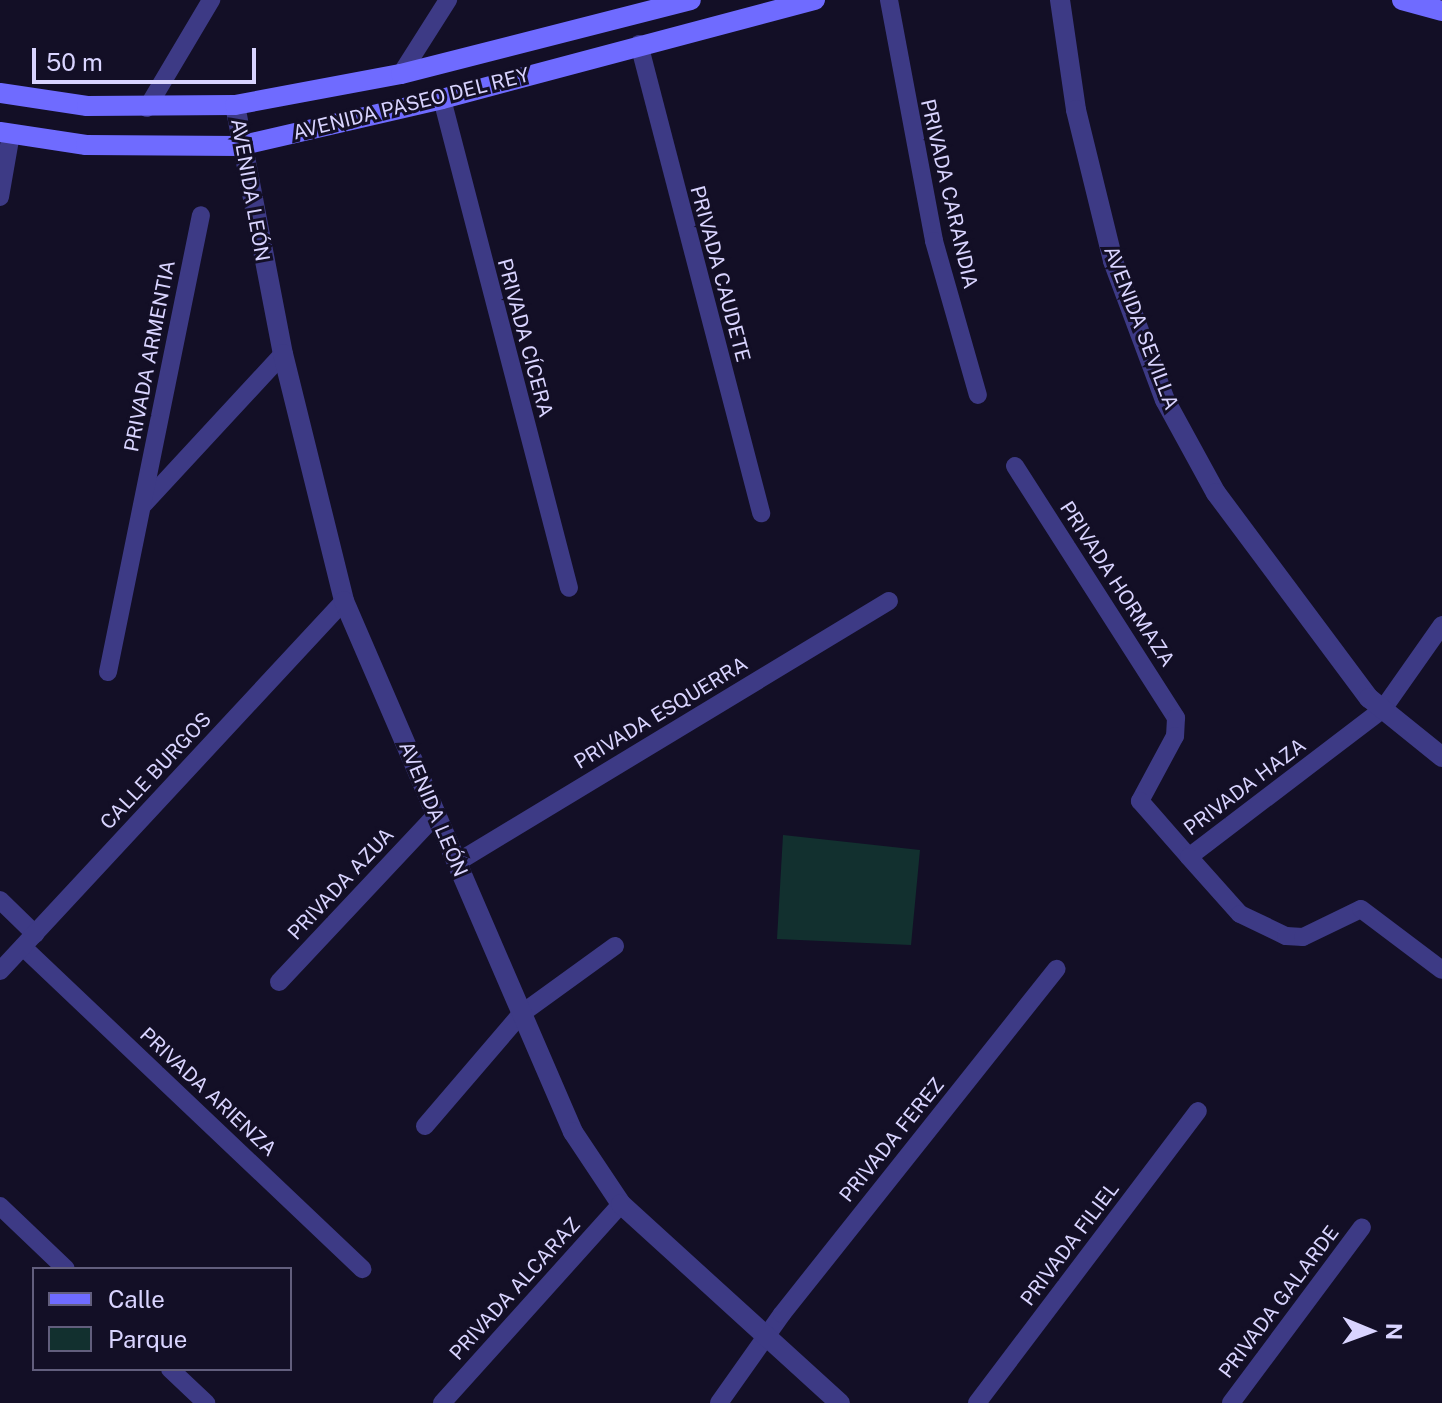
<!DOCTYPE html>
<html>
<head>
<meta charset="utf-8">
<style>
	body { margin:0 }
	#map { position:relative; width:1442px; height:1403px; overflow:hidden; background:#130f26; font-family:"Public Sans",sans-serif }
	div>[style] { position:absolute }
	.green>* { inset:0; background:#12302f }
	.lane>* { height:18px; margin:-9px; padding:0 9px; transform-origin:9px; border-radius:9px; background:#3d3a85 }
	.street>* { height:20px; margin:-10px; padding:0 10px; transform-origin:10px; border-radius:10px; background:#3d3a85 }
	.secondary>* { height:20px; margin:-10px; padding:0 10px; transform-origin:10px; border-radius:10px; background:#6f6bff }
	span { translate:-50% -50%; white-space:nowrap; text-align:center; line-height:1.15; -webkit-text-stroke:6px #130f26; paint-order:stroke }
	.street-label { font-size:20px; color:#d9d4ff }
	.legend { position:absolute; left:32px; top:1267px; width:260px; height:104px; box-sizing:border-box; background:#130f26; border:2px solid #625e7d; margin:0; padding:10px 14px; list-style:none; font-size:24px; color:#d9d4ff }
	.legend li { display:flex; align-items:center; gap:16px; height:40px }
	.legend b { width:40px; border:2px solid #625e7d }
	.north { position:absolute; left:1330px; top:1291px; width:80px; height:80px; -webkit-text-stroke:6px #130f26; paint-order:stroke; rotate:91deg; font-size:22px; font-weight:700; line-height:32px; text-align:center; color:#d9d4ff }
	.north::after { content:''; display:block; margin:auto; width:28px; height:36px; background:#d9d4ff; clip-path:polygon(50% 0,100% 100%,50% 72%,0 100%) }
	.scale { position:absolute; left:32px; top:48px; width:224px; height:36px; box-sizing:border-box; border:4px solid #d9d4ff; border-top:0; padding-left:10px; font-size:24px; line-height:28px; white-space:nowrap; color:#d9d4ff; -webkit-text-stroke:6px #130f26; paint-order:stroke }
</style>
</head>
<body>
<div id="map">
	<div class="green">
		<i style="clip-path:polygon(783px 835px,920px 850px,911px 945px,777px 939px)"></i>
	</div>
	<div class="lane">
		<i style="left:889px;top:0;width:245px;rotate:79.4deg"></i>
		<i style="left:934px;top:241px;width:160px;rotate:74.1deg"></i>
		<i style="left:639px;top:44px;width:485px;rotate:75.4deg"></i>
		<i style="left:401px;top:74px;width:88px;rotate:-57.6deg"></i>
		<i style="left:442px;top:99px;width:505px;rotate:75.44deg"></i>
		<i style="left:147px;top:108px;width:126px;rotate:-59.3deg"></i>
		<i style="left:0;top:197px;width:64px;rotate:-80.1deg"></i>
		<i style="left:1015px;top:466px;width:299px;rotate:57.4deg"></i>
		<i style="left:1176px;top:718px;width:18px;rotate:93deg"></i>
		<i style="left:1175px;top:736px;width:74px;rotate:118.3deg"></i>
		<i style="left:1140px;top:801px;width:74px;rotate:48.8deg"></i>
		<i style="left:143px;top:505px;width:206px;rotate:-47.2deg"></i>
		<i style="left:1442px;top:625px;width:103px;rotate:125.1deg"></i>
		<i style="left:1383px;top:709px;width:244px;rotate:142.7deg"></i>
		<i style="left:1189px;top:857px;width:76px;rotate:48.2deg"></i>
		<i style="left:1240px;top:914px;width:51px;rotate:25.6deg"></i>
		<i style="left:1286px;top:936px;width:17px;rotate:3deg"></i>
		<i style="left:1303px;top:937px;width:64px;rotate:-25.8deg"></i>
		<i style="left:1361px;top:909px;width:101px;rotate:37deg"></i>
		<i style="left:108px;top:672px;width:466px;rotate:-78.5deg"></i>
		<i style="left:456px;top:863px;width:506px;rotate:-31.18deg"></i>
		<i style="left:0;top:900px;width:49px;rotate:44.2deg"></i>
		<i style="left:23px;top:947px;width:468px;rotate:43.5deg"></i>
		<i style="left:0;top:971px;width:505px;rotate:-47.09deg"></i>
		<i style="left:279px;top:982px;width:229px;rotate:-46.8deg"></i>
		<i style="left:425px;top:1126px;width:148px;rotate:-49.4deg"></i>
		<i style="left:521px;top:1014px;width:116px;rotate:-35.9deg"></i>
		<i style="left:0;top:1206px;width:91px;rotate:43.7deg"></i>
		<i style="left:170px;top:1369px;width:50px;rotate:43.4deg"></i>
		<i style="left:442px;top:1403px;width:268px;rotate:-48deg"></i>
		<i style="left:719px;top:1403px;width:109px;rotate:-54.7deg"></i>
		<i style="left:782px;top:1314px;width:441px;rotate:-51.5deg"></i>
		<i style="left:977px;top:1403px;width:366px;rotate:-52.9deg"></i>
		<i style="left:1231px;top:1403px;width:219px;rotate:-53.3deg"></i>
	</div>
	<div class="street">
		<i style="left:1060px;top:0;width:111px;rotate:81.7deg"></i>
		<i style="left:1076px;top:110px;width:155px;rotate:76.2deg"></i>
		<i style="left:1113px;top:261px;width:148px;rotate:69.5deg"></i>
		<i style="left:1165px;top:400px;width:106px;rotate:61.3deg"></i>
		<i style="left:1216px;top:493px;width:256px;rotate:53.3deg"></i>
		<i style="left:1369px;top:698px;width:94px;rotate:38.9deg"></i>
		<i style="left:235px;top:105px;width:254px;rotate:79.1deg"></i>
		<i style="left:283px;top:354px;width:254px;rotate:76.1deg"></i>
		<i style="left:344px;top:601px;width:578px;rotate:66.67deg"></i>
		<i style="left:573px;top:1132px;width:87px;rotate:56.3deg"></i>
		<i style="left:621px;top:1204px;width:296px;rotate:42.3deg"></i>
	</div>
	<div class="secondary">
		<i style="left:1402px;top:0;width:41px;rotate:15.4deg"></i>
		<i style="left:0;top:93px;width:88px;rotate:8.5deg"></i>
		<i style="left:87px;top:106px;width:148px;rotate:-0.4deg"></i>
		<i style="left:235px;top:105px;width:169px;rotate:-10.6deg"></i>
		<i style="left:401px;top:74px;width:299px;rotate:-14.3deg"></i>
		<i style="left:0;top:132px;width:87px;rotate:8.6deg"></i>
		<i style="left:86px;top:145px;width:153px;rotate:0.4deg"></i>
		<i style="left:239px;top:146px;width:208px;rotate:-13deg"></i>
		<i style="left:442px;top:99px;width:386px;rotate:-14.9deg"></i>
	</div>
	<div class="street-label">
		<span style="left:411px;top:104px;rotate:-14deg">AVENIDA PASEO DEL REY</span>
		<span style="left:250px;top:190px;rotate:80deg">AVENIDA LEÓN</span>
		<span style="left:949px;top:194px;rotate:77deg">PRIVADA CARANDIA</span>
		<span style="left:720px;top:274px;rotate:75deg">PRIVADA CAUDETE</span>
		<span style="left:1141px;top:328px;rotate:69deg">AVENIDA SEVILLA</span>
		<span style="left:525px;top:338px;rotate:75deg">PRIVADA CÍCERA</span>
		<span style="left:150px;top:356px;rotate:-79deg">PRIVADA ARMENTIA</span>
		<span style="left:1117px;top:584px;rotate:57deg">PRIVADA HORMAZA</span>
		<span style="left:661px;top:713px;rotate:-31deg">PRIVADA ESQUERRA</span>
		<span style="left:156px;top:771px;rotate:-47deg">CALLE BURGOS</span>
		<span style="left:1245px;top:787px;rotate:-37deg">PRIVADA HAZA</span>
		<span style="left:433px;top:809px;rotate:67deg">AVENIDA LEÓN</span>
		<span style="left:341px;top:884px;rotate:-47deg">PRIVADA AZUA</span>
		<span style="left:208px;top:1092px;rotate:43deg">PRIVADA ARIENZA</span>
		<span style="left:892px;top:1140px;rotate:-51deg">PRIVADA FEREZ</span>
		<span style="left:1070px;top:1244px;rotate:-53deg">PRIVADA FILIEL</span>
		<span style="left:515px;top:1289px;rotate:-48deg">PRIVADA ALCARAZ</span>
		<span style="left:1279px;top:1302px;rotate:-53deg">PRIVADA GALARDE</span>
	</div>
	<ul class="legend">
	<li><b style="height:10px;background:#6f6bff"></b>Calle</li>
	<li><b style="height:22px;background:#12302f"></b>Parque</li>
	</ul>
	<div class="north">N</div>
	<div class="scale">50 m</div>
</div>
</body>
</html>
